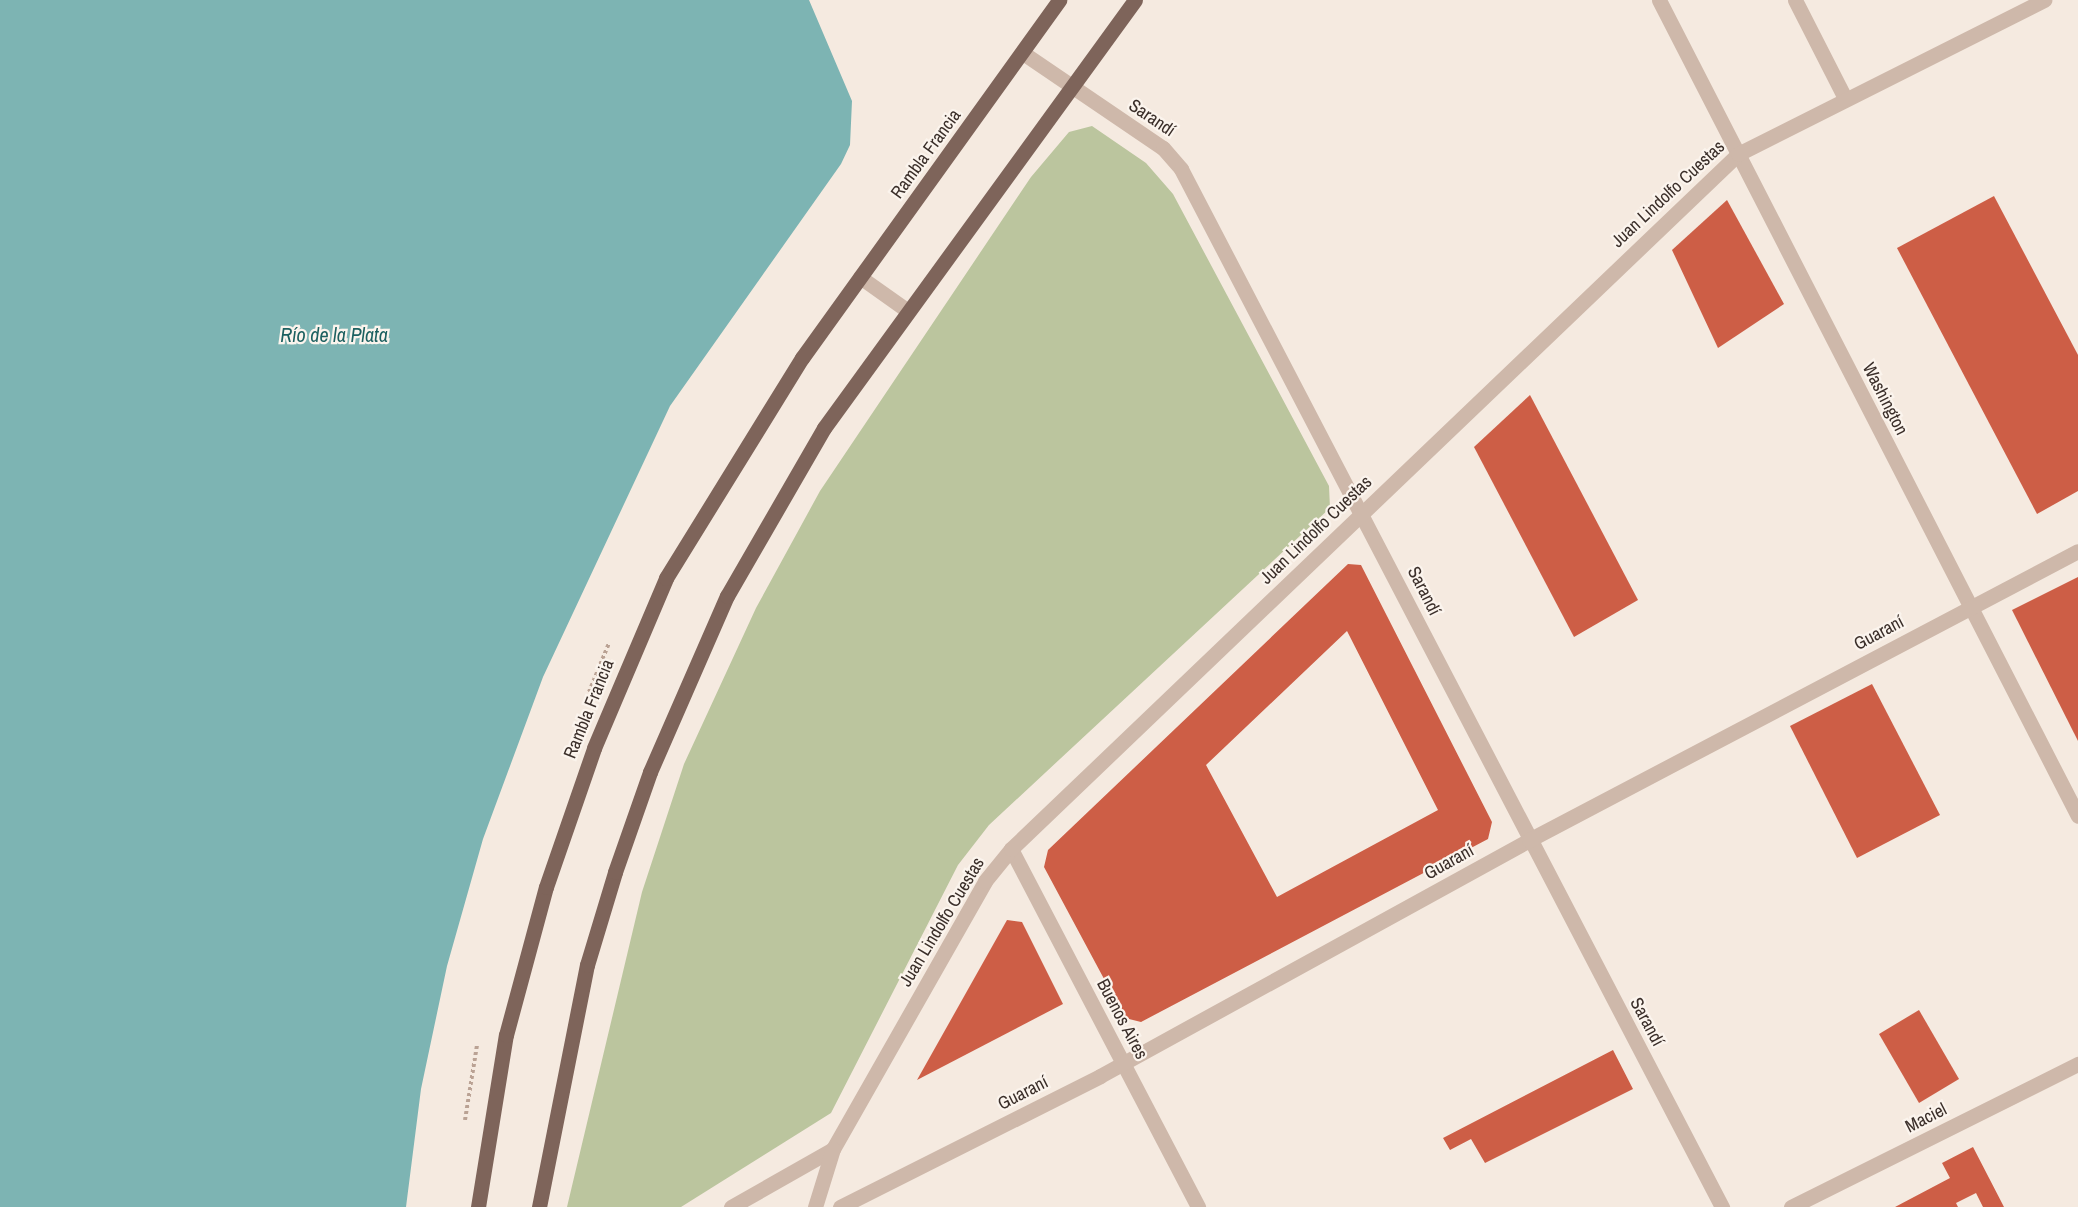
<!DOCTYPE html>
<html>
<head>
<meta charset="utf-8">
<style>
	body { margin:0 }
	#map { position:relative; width:2078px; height:1207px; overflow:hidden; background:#f5eae0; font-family:"Archivo Narrow",sans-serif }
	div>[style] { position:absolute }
	.green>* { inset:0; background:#bbc59e }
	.water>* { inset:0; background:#7db4b3 }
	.building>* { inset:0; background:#cd5e46 }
	.path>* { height:4px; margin-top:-2px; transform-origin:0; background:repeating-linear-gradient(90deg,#baa294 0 3px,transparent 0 6px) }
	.minor>* { height:15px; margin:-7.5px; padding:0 7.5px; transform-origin:7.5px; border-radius:7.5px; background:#ceb8aa }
	.major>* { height:15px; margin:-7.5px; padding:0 7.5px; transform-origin:7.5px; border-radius:7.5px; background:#7e645a }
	span { translate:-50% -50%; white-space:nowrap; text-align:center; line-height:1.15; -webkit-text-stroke:4.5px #fbf4ed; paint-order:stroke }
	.street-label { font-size:18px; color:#3b2f2a }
	.water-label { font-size:20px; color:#1c6060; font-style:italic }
</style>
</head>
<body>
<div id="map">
	<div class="green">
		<i style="clip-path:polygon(1092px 126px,1146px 163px,1173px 194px,1329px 486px,1330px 508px,989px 825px,958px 865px,831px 1113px,681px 1207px,567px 1207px,642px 892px,684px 764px,756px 608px,820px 491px,1031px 177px,1069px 132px)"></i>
	</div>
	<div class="water">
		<i style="clip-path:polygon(0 0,809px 0,852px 101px,850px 145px,841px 164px,670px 406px,543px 677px,483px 839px,447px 966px,421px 1089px,406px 1207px,0 1207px)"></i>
	</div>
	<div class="building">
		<i style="clip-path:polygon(1994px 196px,2078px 355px,2078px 491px,2037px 514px,1897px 248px)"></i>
		<i style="clip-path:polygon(1727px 200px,1784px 304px,1718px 348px,1672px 250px)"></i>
		<i style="clip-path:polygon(1530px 395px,1638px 600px,1574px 637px,1474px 447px)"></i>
		<i style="clip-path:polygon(evenodd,1348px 564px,1361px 565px,1492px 822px,1488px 839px,1141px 1022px,1125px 1018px,1044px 867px,1048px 850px,1348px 564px,1347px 631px,1438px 810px,1277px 897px,1206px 765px,1347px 631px)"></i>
		<i style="clip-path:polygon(2078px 577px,2078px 741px,2012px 610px)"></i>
		<i style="clip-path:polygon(1872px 684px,1940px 815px,1857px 858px,1790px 726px)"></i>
		<i style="clip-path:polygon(1007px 920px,1022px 922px,1063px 1004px,917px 1080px)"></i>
		<i style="clip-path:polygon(1919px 1010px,1959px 1079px,1919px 1103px,1879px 1034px)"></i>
		<i style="clip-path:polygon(1613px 1050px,1633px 1089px,1485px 1163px,1471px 1139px,1450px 1150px,1443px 1138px)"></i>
		<i style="clip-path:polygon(1973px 1147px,2004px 1207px,1983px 1207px,1976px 1193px,1956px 1203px,1958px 1207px,1895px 1207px,1950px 1178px,1942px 1163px)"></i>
	</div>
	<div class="path">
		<i style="left:589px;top:692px;width:53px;rotate:-67.8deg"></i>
		<i style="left:465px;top:1120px;width:76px;rotate:-80.9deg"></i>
	</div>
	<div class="minor">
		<i style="left:1659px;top:0;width:917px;rotate:62.82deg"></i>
		<i style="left:1795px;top:0;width:110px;rotate:63deg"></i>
		<i style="left:1023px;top:53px;width:169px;rotate:34.2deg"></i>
		<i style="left:1163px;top:148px;width:28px;rotate:49deg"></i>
		<i style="left:1181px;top:169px;width:1171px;rotate:62.47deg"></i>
		<i style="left:860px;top:277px;width:59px;rotate:35.3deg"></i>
		<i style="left:1011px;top:849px;width:404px;rotate:62.4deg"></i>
		<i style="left:731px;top:1207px;width:117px;rotate:-29.6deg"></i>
		<i style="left:833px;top:1149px;width:308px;rotate:-60.4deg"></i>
		<i style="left:985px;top:881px;width:41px;rotate:-50.9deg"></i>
		<i style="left:1011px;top:849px;width:1006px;rotate:-43.71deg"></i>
		<i style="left:1738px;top:154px;width:343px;rotate:-26.7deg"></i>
		<i style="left:815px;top:1207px;width:61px;rotate:-72.8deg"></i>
		<i style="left:840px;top:1207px;width:291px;rotate:-26.7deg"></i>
		<i style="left:1100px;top:1076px;width:490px;rotate:-28.8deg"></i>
		<i style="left:1529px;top:840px;width:620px;rotate:-27.76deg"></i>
		<i style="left:1791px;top:1207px;width:321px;rotate:-26.5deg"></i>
	</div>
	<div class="major">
		<i style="left:478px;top:1207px;width:174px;rotate:-80.8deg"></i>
		<i style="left:506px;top:1035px;width:153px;rotate:-74.9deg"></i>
		<i style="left:546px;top:887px;width:147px;rotate:-70.9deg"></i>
		<i style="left:594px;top:748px;width:185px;rotate:-67deg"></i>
		<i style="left:666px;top:578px;width:259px;rotate:-58.3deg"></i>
		<i style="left:802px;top:358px;width:441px;rotate:-54.3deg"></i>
		<i style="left:539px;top:1207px;width:247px;rotate:-78.8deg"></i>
		<i style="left:587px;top:965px;width:97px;rotate:-73.2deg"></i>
		<i style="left:615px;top:872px;width:106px;rotate:-70.7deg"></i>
		<i style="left:650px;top:772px;width:192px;rotate:-66.4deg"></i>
		<i style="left:727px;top:596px;width:194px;rotate:-60deg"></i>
		<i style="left:824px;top:428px;width:529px;rotate:-54deg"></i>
	</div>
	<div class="street-label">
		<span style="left:1152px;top:118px;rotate:34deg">Sarandí</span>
		<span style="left:926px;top:154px;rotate:-54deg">Rambla Francia</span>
		<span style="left:1668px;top:194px;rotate:-43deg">Juan Lindolfo Cuestas</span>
		<span style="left:1885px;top:399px;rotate:63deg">Washington</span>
		<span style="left:1316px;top:530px;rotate:-44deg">Juan Lindolfo Cuestas</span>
		<span style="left:1424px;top:591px;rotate:63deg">Sarandí</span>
		<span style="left:1879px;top:633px;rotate:-28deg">Guaraní</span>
		<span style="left:589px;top:709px;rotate:-68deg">Rambla Francia</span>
		<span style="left:1449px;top:862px;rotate:-29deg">Guaraní</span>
		<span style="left:942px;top:922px;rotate:-59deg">Juan Lindolfo Cuestas</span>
		<span style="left:1122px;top:1019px;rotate:62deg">Buenos Aires</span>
		<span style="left:1647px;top:1022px;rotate:62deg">Sarandí</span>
		<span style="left:1023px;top:1093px;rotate:-27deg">Guaraní</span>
		<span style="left:1926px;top:1118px;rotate:-27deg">Maciel</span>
	</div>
	<div class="water-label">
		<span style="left:334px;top:334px">Río de la Plata</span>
	</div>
</div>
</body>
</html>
